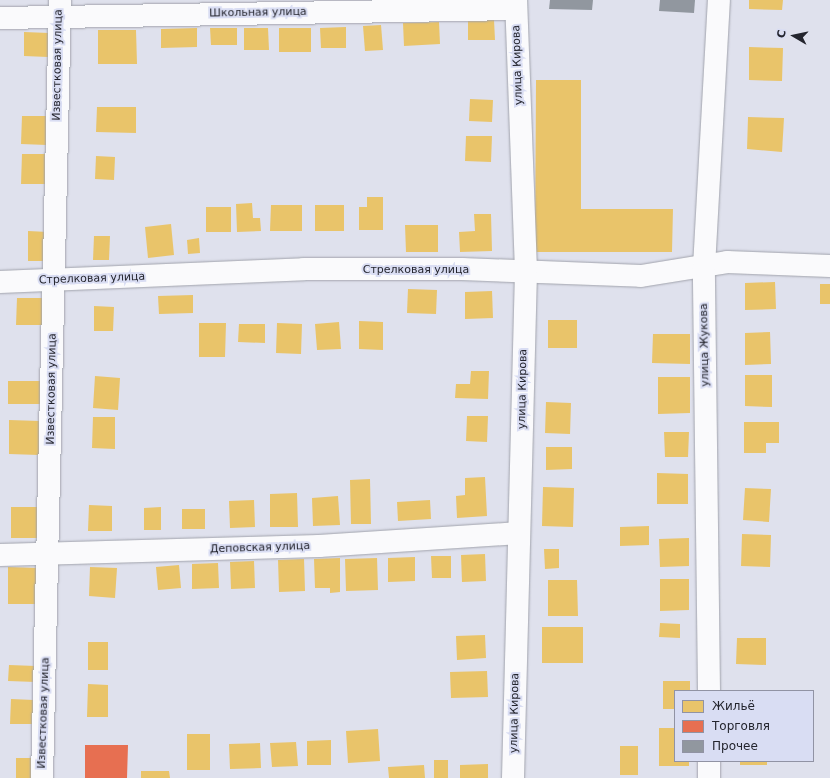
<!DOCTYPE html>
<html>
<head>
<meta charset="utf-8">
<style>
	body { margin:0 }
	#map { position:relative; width:830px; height:778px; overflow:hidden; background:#dfe1ed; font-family:"DejaVu Sans",sans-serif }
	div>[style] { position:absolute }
	.homes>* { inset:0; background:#e9c46a }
	.shops>* { inset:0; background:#e76f51 }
	.building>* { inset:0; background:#91979f }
	.roads { filter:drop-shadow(0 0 1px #a1a3ac) drop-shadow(0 0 1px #a1a3ac) }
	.minor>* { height:22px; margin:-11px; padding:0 11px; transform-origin:11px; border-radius:11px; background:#fafafc }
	span { translate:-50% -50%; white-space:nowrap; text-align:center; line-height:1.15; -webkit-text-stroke:4px #d9ddf3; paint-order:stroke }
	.street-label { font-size:11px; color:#24252e }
	.legend { position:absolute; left:674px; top:690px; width:140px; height:72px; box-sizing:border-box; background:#d9ddf3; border:1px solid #9193a4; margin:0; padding:5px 7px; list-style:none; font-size:12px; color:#24252e }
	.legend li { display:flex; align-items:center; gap:8px; height:20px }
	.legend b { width:20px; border:1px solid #9193a4 }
	.north { position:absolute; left:774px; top:16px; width:40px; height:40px; -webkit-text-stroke:3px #d9ddf3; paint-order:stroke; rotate:279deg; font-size:11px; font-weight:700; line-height:16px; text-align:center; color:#24252e }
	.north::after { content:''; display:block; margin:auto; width:14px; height:18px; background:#24252e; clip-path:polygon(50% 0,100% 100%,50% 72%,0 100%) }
</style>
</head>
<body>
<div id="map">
	<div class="homes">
		<i style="clip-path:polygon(749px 0,783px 0,782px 10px,749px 9px)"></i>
		<i style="clip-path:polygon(468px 20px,494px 20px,495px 40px,468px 40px)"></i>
		<i style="clip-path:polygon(439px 22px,440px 44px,404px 46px,403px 23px)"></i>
		<i style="clip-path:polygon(381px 25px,383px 50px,365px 51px,363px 26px)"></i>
		<i style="clip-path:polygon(346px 27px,346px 48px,321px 48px,320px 28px)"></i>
		<i style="clip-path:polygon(197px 28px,197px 47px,161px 48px,161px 29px)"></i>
		<i style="clip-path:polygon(210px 28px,237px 28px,237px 45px,211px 45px)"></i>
		<i style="clip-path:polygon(244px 28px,268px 28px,269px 50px,244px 50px)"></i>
		<i style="clip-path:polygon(279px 28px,311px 28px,311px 52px,279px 52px)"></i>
		<i style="clip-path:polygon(98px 30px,136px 30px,137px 64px,98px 64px)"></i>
		<i style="clip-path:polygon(24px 32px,49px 33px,48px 57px,24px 56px)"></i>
		<i style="clip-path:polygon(749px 47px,783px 48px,782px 81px,749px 80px)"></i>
		<i style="clip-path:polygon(536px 80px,581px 80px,581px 209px,673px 209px,672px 252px,535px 252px)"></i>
		<i style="clip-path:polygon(470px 99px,493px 100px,492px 122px,469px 121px)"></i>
		<i style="clip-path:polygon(97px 107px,136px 107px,136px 133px,96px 132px)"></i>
		<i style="clip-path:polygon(22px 116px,49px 116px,47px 145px,21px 144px)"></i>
		<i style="clip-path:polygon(748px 117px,784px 118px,782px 152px,747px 149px)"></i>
		<i style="clip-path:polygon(466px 136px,492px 136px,491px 162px,465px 161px)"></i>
		<i style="clip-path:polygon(22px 154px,47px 154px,46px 184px,21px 184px)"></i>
		<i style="clip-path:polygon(96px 156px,115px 157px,114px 180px,95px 179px)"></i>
		<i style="clip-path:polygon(367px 197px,383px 197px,383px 230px,359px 230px,359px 207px,367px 207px)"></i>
		<i style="clip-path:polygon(252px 203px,253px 218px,260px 218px,261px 231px,237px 232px,236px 204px)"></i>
		<i style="clip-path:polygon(271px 205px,302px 205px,302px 231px,270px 231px)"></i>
		<i style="clip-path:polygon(315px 205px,344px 205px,344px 231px,315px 231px)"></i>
		<i style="clip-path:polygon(206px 207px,231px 207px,231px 232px,206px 232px)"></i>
		<i style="clip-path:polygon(474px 214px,491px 214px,492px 251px,460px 252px,459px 232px,475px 231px)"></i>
		<i style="clip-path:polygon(171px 224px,174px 255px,148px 258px,145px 227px)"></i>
		<i style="clip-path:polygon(405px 225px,438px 225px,438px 252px,406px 252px)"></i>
		<i style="clip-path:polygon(28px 231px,48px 232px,47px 261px,28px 261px)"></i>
		<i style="clip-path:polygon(94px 236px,110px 236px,109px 260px,93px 260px)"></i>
		<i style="clip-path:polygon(199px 238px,200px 253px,188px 254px,187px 240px)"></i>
		<i style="clip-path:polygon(775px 282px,776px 309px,745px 310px,745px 283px)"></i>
		<i style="clip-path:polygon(820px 284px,830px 284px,830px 304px,820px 304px)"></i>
		<i style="clip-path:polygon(408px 289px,437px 290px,436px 314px,407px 313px)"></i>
		<i style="clip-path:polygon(492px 291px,493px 318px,465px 319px,465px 292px)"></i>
		<i style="clip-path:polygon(193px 295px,193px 313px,159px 314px,158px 296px)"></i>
		<i style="clip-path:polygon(17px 298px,44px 298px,44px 325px,16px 325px)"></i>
		<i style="clip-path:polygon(94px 306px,114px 307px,113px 331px,94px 331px)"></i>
		<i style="clip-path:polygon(548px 320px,577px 320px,577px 348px,548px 348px)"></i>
		<i style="clip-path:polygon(359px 321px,383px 322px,383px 350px,359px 349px)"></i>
		<i style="clip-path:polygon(339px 322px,341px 349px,317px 350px,315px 324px)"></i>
		<i style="clip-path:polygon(199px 323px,226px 323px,225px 357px,199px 357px)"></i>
		<i style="clip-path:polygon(277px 323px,302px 324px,301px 354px,276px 353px)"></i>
		<i style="clip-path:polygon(239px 324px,265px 324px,265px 343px,238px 342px)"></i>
		<i style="clip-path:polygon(770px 332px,771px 364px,745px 365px,745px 333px)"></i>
		<i style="clip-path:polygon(653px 334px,690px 334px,690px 364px,652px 363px)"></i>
		<i style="clip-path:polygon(471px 371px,489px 371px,488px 399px,455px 398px,456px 384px,470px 384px)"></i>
		<i style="clip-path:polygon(745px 375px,772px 375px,772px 407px,745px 406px)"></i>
		<i style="clip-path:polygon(95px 376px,120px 378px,118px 410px,93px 408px)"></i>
		<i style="clip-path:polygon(658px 377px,690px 377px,690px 413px,658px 414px)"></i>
		<i style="clip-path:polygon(8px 381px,40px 381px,41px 404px,8px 404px)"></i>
		<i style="clip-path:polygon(546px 402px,571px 403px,570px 434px,545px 433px)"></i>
		<i style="clip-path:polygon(467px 416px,488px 416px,487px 442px,466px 441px)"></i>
		<i style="clip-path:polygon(93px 417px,115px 417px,115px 449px,92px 448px)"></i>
		<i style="clip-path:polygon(9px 420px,40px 421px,39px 455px,9px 454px)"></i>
		<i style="clip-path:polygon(744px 422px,779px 422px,779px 443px,766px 443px,766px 453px,744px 453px)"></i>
		<i style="clip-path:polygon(664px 432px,689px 432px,688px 457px,665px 457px)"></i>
		<i style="clip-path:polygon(546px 447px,572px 447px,572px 469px,546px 470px)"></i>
		<i style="clip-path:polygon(657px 473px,688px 474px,688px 504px,657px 504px)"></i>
		<i style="clip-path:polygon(485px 477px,487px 516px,457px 518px,456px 496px,465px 495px,465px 478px)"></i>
		<i style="clip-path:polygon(370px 479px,371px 524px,351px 524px,350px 480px)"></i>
		<i style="clip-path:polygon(543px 487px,574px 488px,573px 527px,542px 526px)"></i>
		<i style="clip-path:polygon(745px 488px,771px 489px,769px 522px,743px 520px)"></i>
		<i style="clip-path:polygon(297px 493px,298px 527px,270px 527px,270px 494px)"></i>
		<i style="clip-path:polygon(338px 496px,340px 525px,313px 526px,312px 498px)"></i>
		<i style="clip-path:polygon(254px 500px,255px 527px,230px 528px,229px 501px)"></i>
		<i style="clip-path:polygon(430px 500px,431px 519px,398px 521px,397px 502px)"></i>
		<i style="clip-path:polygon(89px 505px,112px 506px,112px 531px,88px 531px)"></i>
		<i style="clip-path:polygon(11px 507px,39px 507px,39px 538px,11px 538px)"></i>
		<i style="clip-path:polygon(161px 507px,161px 530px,144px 530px,144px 508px)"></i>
		<i style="clip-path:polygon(182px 509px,205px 509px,205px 529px,182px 529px)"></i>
		<i style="clip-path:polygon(649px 526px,649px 545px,620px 546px,620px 527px)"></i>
		<i style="clip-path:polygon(742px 534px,771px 535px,770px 567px,741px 566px)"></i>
		<i style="clip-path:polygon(689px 538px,689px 566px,660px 567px,659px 539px)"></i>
		<i style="clip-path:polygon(544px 549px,559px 549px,559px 568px,545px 569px)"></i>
		<i style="clip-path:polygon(485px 554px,486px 581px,462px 582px,461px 555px)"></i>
		<i style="clip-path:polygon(431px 556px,451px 556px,451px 578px,432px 578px)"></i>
		<i style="clip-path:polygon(415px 557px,415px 581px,388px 582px,388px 558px)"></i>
		<i style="clip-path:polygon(340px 558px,340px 592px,330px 593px,330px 588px,315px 588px,314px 559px)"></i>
		<i style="clip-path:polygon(377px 558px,378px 590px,346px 591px,345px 559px)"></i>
		<i style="clip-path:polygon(304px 559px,305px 591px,279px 592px,278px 560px)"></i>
		<i style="clip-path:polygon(254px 561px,255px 588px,231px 589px,230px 562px)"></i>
		<i style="clip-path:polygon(218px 563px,219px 588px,192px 589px,192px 564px)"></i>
		<i style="clip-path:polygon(179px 565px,181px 588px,158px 590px,156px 567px)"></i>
		<i style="clip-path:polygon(8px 567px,38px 568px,38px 604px,8px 604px)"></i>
		<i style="clip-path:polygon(90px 567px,117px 568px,115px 598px,89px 596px)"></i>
		<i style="clip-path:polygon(660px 579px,689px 579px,689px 610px,660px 611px)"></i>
		<i style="clip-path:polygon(548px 580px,577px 580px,578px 616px,548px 616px)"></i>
		<i style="clip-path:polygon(660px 623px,680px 624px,680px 638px,659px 637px)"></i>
		<i style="clip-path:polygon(542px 627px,583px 627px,583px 663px,542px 663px)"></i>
		<i style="clip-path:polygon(485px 635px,486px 658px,457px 660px,456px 636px)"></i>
		<i style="clip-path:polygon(737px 638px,766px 638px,766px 665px,736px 664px)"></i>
		<i style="clip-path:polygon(88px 642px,108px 642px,108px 670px,88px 670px)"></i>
		<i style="clip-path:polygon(9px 665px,36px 666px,36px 682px,8px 681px)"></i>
		<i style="clip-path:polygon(487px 671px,488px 697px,451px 698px,450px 672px)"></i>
		<i style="clip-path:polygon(663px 681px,690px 681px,690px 691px,675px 691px,675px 709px,663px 709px)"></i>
		<i style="clip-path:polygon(88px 684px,108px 685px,108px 717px,87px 717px)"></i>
		<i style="clip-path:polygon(11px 699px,34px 700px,34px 724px,10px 724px)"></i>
		<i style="clip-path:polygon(659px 728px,675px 728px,675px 761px,689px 761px,689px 766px,659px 766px)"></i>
		<i style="clip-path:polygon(378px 729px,380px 761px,348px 763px,346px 731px)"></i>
		<i style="clip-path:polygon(187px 734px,210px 734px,210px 770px,187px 770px)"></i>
		<i style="clip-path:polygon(331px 740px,331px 765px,307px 765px,307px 741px)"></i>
		<i style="clip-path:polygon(296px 742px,298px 766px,272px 767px,270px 743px)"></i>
		<i style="clip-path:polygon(260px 743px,261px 768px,230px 769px,229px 744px)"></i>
		<i style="clip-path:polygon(620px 746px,638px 746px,638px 775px,620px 775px)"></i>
		<i style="clip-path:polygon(16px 758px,32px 758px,32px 778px,16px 778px)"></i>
		<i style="clip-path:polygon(434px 760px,448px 760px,448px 778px,434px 778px)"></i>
		<i style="clip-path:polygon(740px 761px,767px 761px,767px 765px,740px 765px)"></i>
		<i style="clip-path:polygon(488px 764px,488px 778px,460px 778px,460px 765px)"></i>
		<i style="clip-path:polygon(424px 765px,425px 778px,389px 778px,388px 767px)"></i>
		<i style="clip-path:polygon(141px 771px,169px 771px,170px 778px,141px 778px)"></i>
	</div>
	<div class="shops">
		<i style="clip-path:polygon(85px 745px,128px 745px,127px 778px,85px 778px)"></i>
	</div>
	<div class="building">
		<i style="clip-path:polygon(550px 0,593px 0,592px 10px,549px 9px)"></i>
		<i style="clip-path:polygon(660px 0,695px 0,694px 13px,659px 11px)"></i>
	</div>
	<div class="roads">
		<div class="minor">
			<i style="left:0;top:18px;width:516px;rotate:-1deg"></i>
			<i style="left:0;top:282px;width:304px;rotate:-2.4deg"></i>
			<i style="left:304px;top:269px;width:158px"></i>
			<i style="left:462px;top:269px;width:179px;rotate:2.2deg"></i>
			<i style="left:641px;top:276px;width:87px;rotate:-9.2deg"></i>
			<i style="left:727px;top:262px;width:103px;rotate:2.2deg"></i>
			<i style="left:0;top:555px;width:319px;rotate:-1.6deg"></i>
			<i style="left:319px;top:546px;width:200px;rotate:-3.7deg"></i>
			<i style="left:709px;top:691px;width:424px;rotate:-90.7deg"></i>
			<i style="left:704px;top:267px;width:267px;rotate:-86.8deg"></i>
			<i style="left:709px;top:761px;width:17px;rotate:90deg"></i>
			<i style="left:42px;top:778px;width:778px;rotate:-88.67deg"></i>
			<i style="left:513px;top:778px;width:507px;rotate:-88.53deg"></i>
			<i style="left:526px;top:271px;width:271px;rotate:-92.1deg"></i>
		</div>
	</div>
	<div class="street-label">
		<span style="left:258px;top:13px;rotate:-1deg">Школьная улица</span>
		<span style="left:58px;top:65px;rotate:-89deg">Известковая улица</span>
		<span style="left:518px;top:65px;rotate:-92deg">улица Кирова</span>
		<span style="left:416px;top:270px">Стрелковая улица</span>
		<span style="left:92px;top:279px;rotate:-2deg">Стрелковая улица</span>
		<span style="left:705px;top:345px;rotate:-91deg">улица Жукова</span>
		<span style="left:52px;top:389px;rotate:-89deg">Известковая улица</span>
		<span style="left:523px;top:389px;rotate:-89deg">улица Кирова</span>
		<span style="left:260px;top:548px;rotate:-2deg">Деповская улица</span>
		<span style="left:44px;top:713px;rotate:-88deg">Известковая улица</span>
		<span style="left:515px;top:713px;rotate:-89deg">улица Кирова</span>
	</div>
	<ul class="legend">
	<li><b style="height:11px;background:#e9c46a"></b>Жильё</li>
	<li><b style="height:11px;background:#e76f51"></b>Торговля</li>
	<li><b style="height:11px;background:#91979f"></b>Прочее</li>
	</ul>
	<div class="north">С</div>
</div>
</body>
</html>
